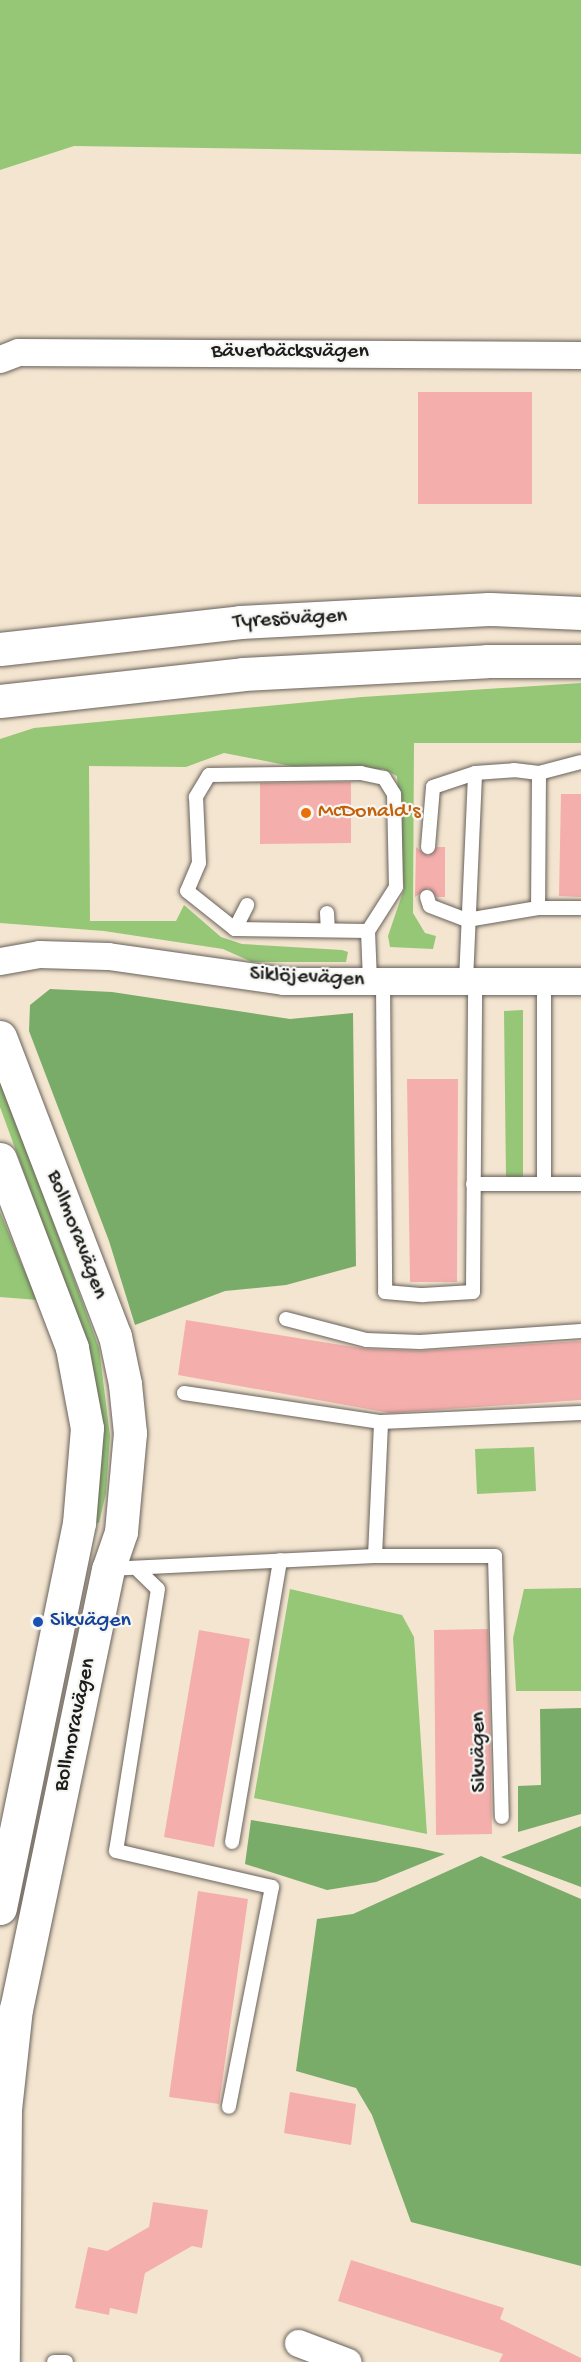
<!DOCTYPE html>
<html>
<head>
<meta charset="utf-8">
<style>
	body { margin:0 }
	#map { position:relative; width:581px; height:2362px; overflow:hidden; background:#f4e5d0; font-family:"Gochi Hand",sans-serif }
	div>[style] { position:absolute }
	.green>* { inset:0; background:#95c777 }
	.forest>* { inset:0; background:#78ac68 }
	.building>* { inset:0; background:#f4afac }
	.roads { filter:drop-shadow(0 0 2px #68625b) drop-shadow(0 0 2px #68625b) }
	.service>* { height:14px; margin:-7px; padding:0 7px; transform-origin:7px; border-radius:7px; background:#fff }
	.minor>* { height:27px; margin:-13.5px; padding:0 13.5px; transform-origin:13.5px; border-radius:13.5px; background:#fff }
	.tertiary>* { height:33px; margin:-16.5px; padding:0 16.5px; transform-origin:16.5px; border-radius:16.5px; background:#fff }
	.secondary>* { height:33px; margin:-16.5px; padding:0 16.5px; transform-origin:16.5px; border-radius:16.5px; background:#fff }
	.dots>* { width:16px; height:16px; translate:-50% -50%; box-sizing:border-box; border:3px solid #f6f6f2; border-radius:50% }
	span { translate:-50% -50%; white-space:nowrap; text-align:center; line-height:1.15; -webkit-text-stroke:4.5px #f6f6f2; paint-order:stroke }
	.street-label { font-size:22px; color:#1c1c1c }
	.food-label { font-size:22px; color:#c56008 }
	.left { translate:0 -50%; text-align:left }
	.transit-label { font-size:22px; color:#164399 }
</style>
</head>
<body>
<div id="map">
	<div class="green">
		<i style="clip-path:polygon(0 0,581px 0,581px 154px,74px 146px,0 170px)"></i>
		<i style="clip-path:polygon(581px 683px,581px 743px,414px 743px,413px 913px,425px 933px,436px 936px,433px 949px,390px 947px,388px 936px,404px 889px,397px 776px,383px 769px,301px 768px,224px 753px,186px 767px,89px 766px,90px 921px,176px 921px,184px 905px,221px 937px,242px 944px,342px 950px,348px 952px,346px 962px,252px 962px,223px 949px,104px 931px,0 923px,0 739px,34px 728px,362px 697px)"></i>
		<i style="clip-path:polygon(523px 1010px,523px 1177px,506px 1177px,504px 1011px)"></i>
		<i style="clip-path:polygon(0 1075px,99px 1348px,110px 1436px,106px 1493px,99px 1523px,91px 1522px,85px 1340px,0 1107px)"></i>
		<i style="clip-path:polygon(0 1212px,22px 1265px,38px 1300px,0 1297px)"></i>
		<i style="clip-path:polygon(534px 1447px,536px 1491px,477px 1494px,475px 1449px)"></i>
		<i style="clip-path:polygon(581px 1588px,581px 1691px,516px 1691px,513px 1638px,524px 1589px)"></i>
		<i style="clip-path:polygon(290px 1589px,402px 1615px,414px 1637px,427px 1834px,254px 1798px)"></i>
	</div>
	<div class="forest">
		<i style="clip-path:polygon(50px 989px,112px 992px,290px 1019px,353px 1013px,356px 1266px,286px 1285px,225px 1291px,135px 1325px,109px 1241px,29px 1031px,30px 1005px)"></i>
		<i style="clip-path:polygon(581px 1708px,581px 1814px,518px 1832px,518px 1786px,541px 1785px,540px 1709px)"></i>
		<i style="clip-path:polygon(251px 1820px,419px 1848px,445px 1854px,376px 1882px,327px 1890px,245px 1864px)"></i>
		<i style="clip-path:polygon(581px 1826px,581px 1887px,501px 1857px)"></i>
		<i style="clip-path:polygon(481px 1856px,581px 1899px,581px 2266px,411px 2222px,372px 2115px,356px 2088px,296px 2071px,317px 1919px,353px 1914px)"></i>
	</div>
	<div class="building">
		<i style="clip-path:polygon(418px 392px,532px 392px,532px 504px,418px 504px)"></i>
		<i style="clip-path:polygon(351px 782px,351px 843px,260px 844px,260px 783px)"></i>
		<i style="clip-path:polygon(561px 794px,581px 794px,581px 897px,559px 896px)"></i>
		<i style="clip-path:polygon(416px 847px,428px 856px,437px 847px,445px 847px,445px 897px,437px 897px,428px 888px,415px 897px)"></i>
		<i style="clip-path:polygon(407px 1079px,458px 1079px,457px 1282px,410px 1282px)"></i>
		<i style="clip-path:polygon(186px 1320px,366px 1349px,420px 1351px,581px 1341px,581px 1400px,390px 1413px,178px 1375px)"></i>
		<i style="clip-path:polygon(488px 1629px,492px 1834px,436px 1835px,434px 1630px)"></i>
		<i style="clip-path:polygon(199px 1630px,250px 1639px,214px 1847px,164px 1837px)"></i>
		<i style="clip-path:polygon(198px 1891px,248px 1899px,219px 2104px,169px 2097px)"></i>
		<i style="clip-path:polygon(290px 2092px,356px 2104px,351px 2145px,284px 2133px)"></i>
		<i style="clip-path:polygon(153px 2202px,208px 2210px,202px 2248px,192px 2246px,145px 2273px,137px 2314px,110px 2308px,109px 2315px,75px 2308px,88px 2247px,107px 2251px,149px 2227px)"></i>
		<i style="clip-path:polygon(351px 2260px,504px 2308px,500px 2319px,581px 2358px,581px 2362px,499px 2362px,503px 2354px,338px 2301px)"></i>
	</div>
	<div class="roads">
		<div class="service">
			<i style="left:539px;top:773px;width:43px;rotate:-14.7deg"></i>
			<i style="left:428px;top:847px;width:60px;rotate:-85.2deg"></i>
			<i style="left:433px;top:787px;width:44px;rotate:-18.4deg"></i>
			<i style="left:427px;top:897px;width:9px;rotate:72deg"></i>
			<i style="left:430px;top:906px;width:40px;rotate:21deg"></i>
			<i style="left:467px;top:920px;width:72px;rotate:-9.6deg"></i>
			<i style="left:538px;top:908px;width:43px"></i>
			<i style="left:327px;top:913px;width:17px;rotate:87deg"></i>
			<i style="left:235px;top:929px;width:27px;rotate:-63deg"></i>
			<i style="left:368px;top:931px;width:52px;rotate:-57.5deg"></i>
			<i style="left:396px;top:887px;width:93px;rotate:-91.2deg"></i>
			<i style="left:394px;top:794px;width:19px;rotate:-122deg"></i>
			<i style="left:384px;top:778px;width:24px;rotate:-168deg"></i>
			<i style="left:361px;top:773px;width:152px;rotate:179.2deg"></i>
			<i style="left:209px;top:775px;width:26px;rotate:121deg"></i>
			<i style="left:196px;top:797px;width:66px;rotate:87.4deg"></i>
			<i style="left:199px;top:863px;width:30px;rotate:113deg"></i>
			<i style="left:187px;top:891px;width:61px;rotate:38.4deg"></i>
			<i style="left:235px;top:929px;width:133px;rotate:0.9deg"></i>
			<i style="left:368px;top:931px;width:50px;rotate:87.7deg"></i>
			<i style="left:383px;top:981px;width:311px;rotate:89.6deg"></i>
			<i style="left:385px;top:1292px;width:38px;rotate:5deg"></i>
			<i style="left:423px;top:1295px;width:50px;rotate:-3.4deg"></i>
			<i style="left:473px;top:1292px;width:311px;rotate:-89.6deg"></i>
			<i style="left:466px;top:981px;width:208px;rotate:-87.5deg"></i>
			<i style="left:475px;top:773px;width:39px;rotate:-4deg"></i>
			<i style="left:514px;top:770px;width:25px;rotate:7deg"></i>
			<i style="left:539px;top:773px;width:135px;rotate:90.4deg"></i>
			<i style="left:544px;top:981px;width:202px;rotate:90deg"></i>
			<i style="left:473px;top:1184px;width:108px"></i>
			<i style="left:286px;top:1319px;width:83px;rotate:14.7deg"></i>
			<i style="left:366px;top:1340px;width:54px;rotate:2.1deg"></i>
			<i style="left:420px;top:1342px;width:161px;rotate:-3.9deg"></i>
			<i style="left:184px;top:1393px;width:199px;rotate:8.4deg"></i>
			<i style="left:381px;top:1422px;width:200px;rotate:-2.6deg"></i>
			<i style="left:375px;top:1556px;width:134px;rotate:-87.4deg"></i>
			<i style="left:136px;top:1568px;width:30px;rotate:44deg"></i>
			<i style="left:158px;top:1589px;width:265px;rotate:99.1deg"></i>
			<i style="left:116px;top:1851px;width:160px;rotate:13deg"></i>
			<i style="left:272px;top:1887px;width:224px;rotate:101.1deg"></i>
			<i style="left:108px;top:1569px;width:267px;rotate:-2.8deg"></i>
			<i style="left:375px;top:1556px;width:120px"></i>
			<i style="left:495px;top:1556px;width:261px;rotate:88.5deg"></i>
			<i style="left:232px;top:1842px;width:286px;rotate:-80.3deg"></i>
			<i style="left:54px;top:2362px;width:12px"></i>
		</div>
		<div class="minor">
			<i style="left:0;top:359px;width:19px;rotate:-21deg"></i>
			<i style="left:18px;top:352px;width:563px;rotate:0.31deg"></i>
			<i style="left:0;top:961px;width:40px;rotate:-10deg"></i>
			<i style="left:39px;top:954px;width:69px;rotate:1.7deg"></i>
			<i style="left:108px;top:956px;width:177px;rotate:8.1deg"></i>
			<i style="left:283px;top:981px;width:298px"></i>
			<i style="left:298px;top:2343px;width:53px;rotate:20.8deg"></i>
		</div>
		<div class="tertiary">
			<i style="left:0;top:1037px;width:320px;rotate:69deg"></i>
			<i style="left:115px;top:1336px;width:49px;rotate:78.2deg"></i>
			<i style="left:125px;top:1384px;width:49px;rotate:84.2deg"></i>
			<i style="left:130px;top:1433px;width:99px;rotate:95.2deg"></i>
			<i style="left:121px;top:1532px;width:39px;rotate:109deg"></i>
			<i style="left:108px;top:1569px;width:449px;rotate:101.8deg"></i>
			<i style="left:16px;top:2008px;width:102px;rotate:96.2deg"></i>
			<i style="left:5px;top:2109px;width:253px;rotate:90.5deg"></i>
			<i style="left:0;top:1159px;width:202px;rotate:69.1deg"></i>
			<i style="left:72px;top:1348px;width:81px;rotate:79.4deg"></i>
			<i style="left:87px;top:1428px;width:95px;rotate:94.8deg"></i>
			<i style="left:79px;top:1523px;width:393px;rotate:101.6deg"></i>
		</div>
		<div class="secondary">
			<i style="left:0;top:649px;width:242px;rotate:-6.4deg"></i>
			<i style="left:240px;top:622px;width:249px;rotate:-3deg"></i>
			<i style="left:489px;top:609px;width:92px;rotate:2.5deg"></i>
			<i style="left:0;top:701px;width:244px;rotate:-6.3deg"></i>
			<i style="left:243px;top:674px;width:244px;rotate:-3deg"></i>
			<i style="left:487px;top:661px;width:94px"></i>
		</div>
	</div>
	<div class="dots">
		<i style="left:306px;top:813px;background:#e8710a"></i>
		<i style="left:38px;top:1622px;background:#1a4fb4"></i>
	</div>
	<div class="street-label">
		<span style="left:290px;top:353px">Bäverbäcksvägen</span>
		<span style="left:290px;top:620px;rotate:-3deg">Tyresövägen</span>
		<span style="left:307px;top:978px;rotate:3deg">Siklöjevägen</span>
		<span style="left:76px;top:1235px;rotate:69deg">Bollmoravägen</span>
		<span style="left:76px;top:1725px;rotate:-78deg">Bollmoravägen</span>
		<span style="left:480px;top:1752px;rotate:-91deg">Sikvägen</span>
	</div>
	<div class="food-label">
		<span class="left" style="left:318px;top:813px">McDonald's</span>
	</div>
	<div class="transit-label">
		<span class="left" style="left:50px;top:1622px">Sikvägen</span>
	</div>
</div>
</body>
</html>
